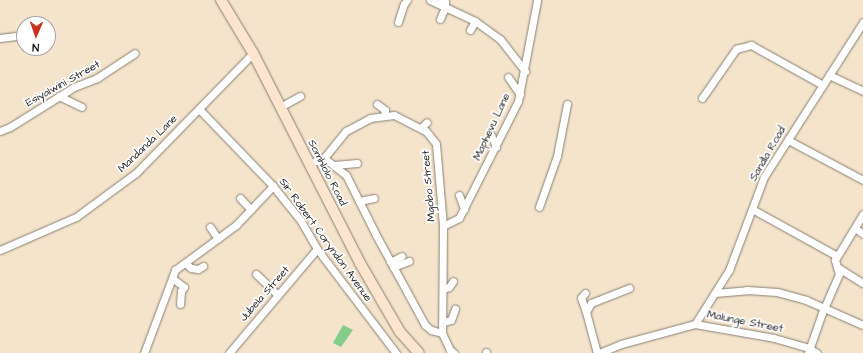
<!DOCTYPE html>
<html>
<head>
<meta charset="utf-8">
<style>
	body { margin:0 }
	#map { position:relative; width:863px; height:353px; overflow:hidden; background:#f5e4cc; font-family:"Architects Daughter",sans-serif }
	div>[style] { position:absolute }
	.green>* { inset:0; background:#84cd89 }
	.roads { filter:drop-shadow(0 0 1px #888074) drop-shadow(0 0 1px #888074) }
	.street>* { height:7px; margin:-3.5px; padding:0 3.5px; transform-origin:3.5px; border-radius:3.5px; background:#fff }
	.secondary>* { height:10px; margin:-5px; padding:0 5px; transform-origin:5px; border-radius:5px; background:#fce5cf }
	span { translate:-50% -50%; white-space:nowrap; text-align:center; line-height:1.15; -webkit-text-stroke:3.5px #fff; paint-order:stroke }
	.street-label { font-size:11px; color:#1c1c1c }
	.north { position:absolute; left:16px; top:16px; width:40px; height:40px; box-sizing:border-box; background:#fff; border:1px solid #a4a4a4; border-radius:50%; rotate:182deg; font-size:11px; font-weight:700; line-height:16px; text-align:center; color:#1c1c1c }
	.north::after { content:''; display:block; margin:auto; width:14px; height:18px; background:#c8321e; clip-path:polygon(50% 0,100% 100%,50% 72%,0 100%) }
</style>
</head>
<body>
<div id="map">
	<div class="green">
		<i style="clip-path:polygon(343px 325px,353px 330px,341px 347px,333px 343px)"></i>
	</div>
	<div class="roads">
		<div class="street">
			<i style="left:430px;top:0;width:50px;rotate:25deg"></i>
			<i style="left:475px;top:21px;width:31px;rotate:36deg"></i>
			<i style="left:500px;top:39px;width:41px;rotate:52deg"></i>
			<i style="left:440px;top:19px;width:13px;rotate:-67deg"></i>
			<i style="left:445px;top:7px;width:5px;rotate:-90deg"></i>
			<i style="left:445px;top:2px;width:4px;rotate:-146deg"></i>
			<i style="left:398px;top:22px;width:19px;rotate:-72deg"></i>
			<i style="left:404px;top:4px;width:5px;rotate:-53deg"></i>
			<i style="left:470px;top:30px;width:10px;rotate:-61deg"></i>
			<i style="left:0;top:38px;width:16px;rotate:-7deg"></i>
			<i style="left:829px;top:75px;width:38px;rotate:25deg"></i>
			<i style="left:508px;top:77px;width:21px;rotate:55deg"></i>
			<i style="left:59px;top:96px;width:25px;rotate:26deg"></i>
			<i style="left:702px;top:98px;width:60px;rotate:-55.2deg"></i>
			<i style="left:736px;top:49px;width:16px;rotate:-15deg"></i>
			<i style="left:751px;top:45px;width:82px;rotate:29.1deg"></i>
			<i style="left:377px;top:104px;width:10px;rotate:37deg"></i>
			<i style="left:385px;top:110px;width:6px;rotate:99deg"></i>
			<i style="left:280px;top:107px;width:23px;rotate:-29deg"></i>
			<i style="left:199px;top:109px;width:107px;rotate:46.1deg"></i>
			<i style="left:273px;top:186px;width:45px;rotate:51.3deg"></i>
			<i style="left:301px;top:221px;width:32px;rotate:60deg"></i>
			<i style="left:317px;top:249px;width:131px;rotate:52.8deg"></i>
			<i style="left:421px;top:128px;width:8px;rotate:-45deg"></i>
			<i style="left:0;top:131px;width:11px;rotate:-22deg"></i>
			<i style="left:10px;top:127px;width:75px;rotate:-32deg"></i>
			<i style="left:74px;top:87px;width:25px;rotate:-21deg"></i>
			<i style="left:97px;top:78px;width:45px;rotate:-33.3deg"></i>
			<i style="left:491px;top:135px;width:13px;rotate:67deg"></i>
			<i style="left:788px;top:140px;width:85px;rotate:28.1deg"></i>
			<i style="left:324px;top:158px;width:28px;rotate:38deg"></i>
			<i style="left:346px;top:175px;width:67px;rotate:63.4deg"></i>
			<i style="left:376px;top:235px;width:102px;rotate:61.4deg"></i>
			<i style="left:425px;top:325px;width:8px;rotate:40deg"></i>
			<i style="left:431px;top:330px;width:11px;rotate:15deg"></i>
			<i style="left:309px;top:164px;width:16px;rotate:-22deg"></i>
			<i style="left:324px;top:158px;width:35px;rotate:-51deg"></i>
			<i style="left:346px;top:131px;width:27px;rotate:-28deg"></i>
			<i style="left:370px;top:118px;width:24px;rotate:-7deg"></i>
			<i style="left:394px;top:115px;width:36px;rotate:27deg"></i>
			<i style="left:426px;top:131px;width:16px;rotate:52deg"></i>
			<i style="left:436px;top:144px;width:82px;rotate:85.1deg"></i>
			<i style="left:443px;top:226px;width:107px;rotate:90.5deg"></i>
			<i style="left:442px;top:333px;width:19px;rotate:65deg"></i>
			<i style="left:450px;top:350px;width:5px;rotate:37deg"></i>
			<i style="left:334px;top:165px;width:23px;rotate:-5deg"></i>
			<i style="left:459px;top:195px;width:15px;rotate:70deg"></i>
			<i style="left:240px;top:198px;width:16px;rotate:47deg"></i>
			<i style="left:359px;top:201px;width:15px;rotate:-11deg"></i>
			<i style="left:539px;top:207px;width:54px;rotate:-70.6deg"></i>
			<i style="left:557px;top:156px;width:53px;rotate:-79.1deg"></i>
			<i style="left:752px;top:209px;width:97px;rotate:28.9deg"></i>
			<i style="left:443px;top:226px;width:18px;rotate:-27deg"></i>
			<i style="left:459px;top:218px;width:131px;rotate:-63.2deg"></i>
			<i style="left:518px;top:101px;width:103px;rotate:-79.3deg"></i>
			<i style="left:210px;top:227px;width:14px;rotate:56deg"></i>
			<i style="left:855px;top:228px;width:10px;rotate:37deg"></i>
			<i style="left:0;top:250px;width:83px;rotate:-23.5deg"></i>
			<i style="left:76px;top:217px;width:74px;rotate:-36.3deg"></i>
			<i style="left:136px;top:173px;width:168px;rotate:-45.7deg"></i>
			<i style="left:390px;top:262px;width:13px;rotate:-27deg"></i>
			<i style="left:185px;top:263px;width:8px;rotate:40deg"></i>
			<i style="left:191px;top:268px;width:7px;rotate:8deg"></i>
			<i style="left:198px;top:269px;width:6px;rotate:-31deg"></i>
			<i style="left:393px;top:267px;width:17px;rotate:-21deg"></i>
			<i style="left:837px;top:267px;width:31px;rotate:32deg"></i>
			<i style="left:256px;top:274px;width:30px;rotate:44deg"></i>
			<i style="left:172px;top:278px;width:15px;rotate:37deg"></i>
			<i style="left:184px;top:287px;width:5px;rotate:127deg"></i>
			<i style="left:181px;top:291px;width:13px;rotate:94deg"></i>
			<i style="left:443px;top:289px;width:6px;rotate:-18deg"></i>
			<i style="left:449px;top:287px;width:7px;rotate:-56deg"></i>
			<i style="left:585px;top:293px;width:6px;rotate:129deg"></i>
			<i style="left:581px;top:298px;width:15px;rotate:70deg"></i>
			<i style="left:715px;top:293px;width:32px;rotate:-5deg"></i>
			<i style="left:747px;top:290px;width:30px;rotate:4deg"></i>
			<i style="left:777px;top:292px;width:30px;rotate:15deg"></i>
			<i style="left:806px;top:300px;width:62px;rotate:23.7deg"></i>
			<i style="left:443px;top:322px;width:8px;rotate:-14deg"></i>
			<i style="left:451px;top:320px;width:12px;rotate:-70deg"></i>
			<i style="left:695px;top:324px;width:64px;rotate:-57.8deg"></i>
			<i style="left:729px;top:270px;width:99px;rotate:-69.4deg"></i>
			<i style="left:764px;top:177px;width:184px;rotate:-57.4deg"></i>
			<i style="left:144px;top:353px;width:89px;rotate:-69.5deg"></i>
			<i style="left:175px;top:270px;width:76px;rotate:-36.4deg"></i>
			<i style="left:236px;top:225px;width:54px;rotate:-46.5deg"></i>
			<i style="left:229px;top:353px;width:136px;rotate:-49.8deg"></i>
			<i style="left:486px;top:353px;width:1px;rotate:-90deg"></i>
			<i style="left:597px;top:353px;width:42px;rotate:-105deg"></i>
			<i style="left:586px;top:312px;width:10px;rotate:-61deg"></i>
			<i style="left:591px;top:303px;width:41px;rotate:-21.5deg"></i>
			<i style="left:599px;top:353px;width:24px;rotate:-22deg"></i>
			<i style="left:621px;top:344px;width:77px;rotate:-15.1deg"></i>
			<i style="left:695px;top:324px;width:80px;rotate:10deg"></i>
			<i style="left:774px;top:338px;width:35px;rotate:16deg"></i>
			<i style="left:808px;top:348px;width:10px;rotate:29deg"></i>
			<i style="left:808px;top:353px;width:42px;rotate:-70.7deg"></i>
			<i style="left:822px;top:313px;width:43px;rotate:-66.4deg"></i>
			<i style="left:839px;top:274px;width:15px;rotate:-106deg"></i>
			<i style="left:835px;top:260px;width:54px;rotate:-58.7deg"></i>
		</div>
		<div class="secondary">
			<i style="left:221px;top:0;width:62px;rotate:58.9deg"></i>
			<i style="left:253px;top:53px;width:236px;rotate:63deg"></i>
			<i style="left:360px;top:263px;width:80px;rotate:59.9deg"></i>
			<i style="left:400px;top:332px;width:28px;rotate:48deg"></i>
		</div>
	</div>
	<div class="street-label">
		<span style="left:63px;top:84px;rotate:-29deg">Esiyalwini Street</span>
		<span style="left:492px;top:127px;rotate:-65deg">Maphevu Lane</span>
		<span style="left:148px;top:144px;rotate:-44deg">Mandanda Lane</span>
		<span style="left:768px;top:154px;rotate:-60deg">Sandla Road</span>
		<span style="left:327px;top:173px;rotate:63deg">Somhlolo Road</span>
		<span style="left:429px;top:186px;rotate:-95deg">Mgobo Street</span>
		<span style="left:325px;top:240px;rotate:54deg">Sir Robert Coryndon Avenue</span>
		<span style="left:265px;top:294px;rotate:-49deg">Jubela Street</span>
		<span style="left:745px;top:322px;rotate:11deg">Malunge Street</span>
	</div>
	<div class="north">N</div>
</div>
</body>
</html>
